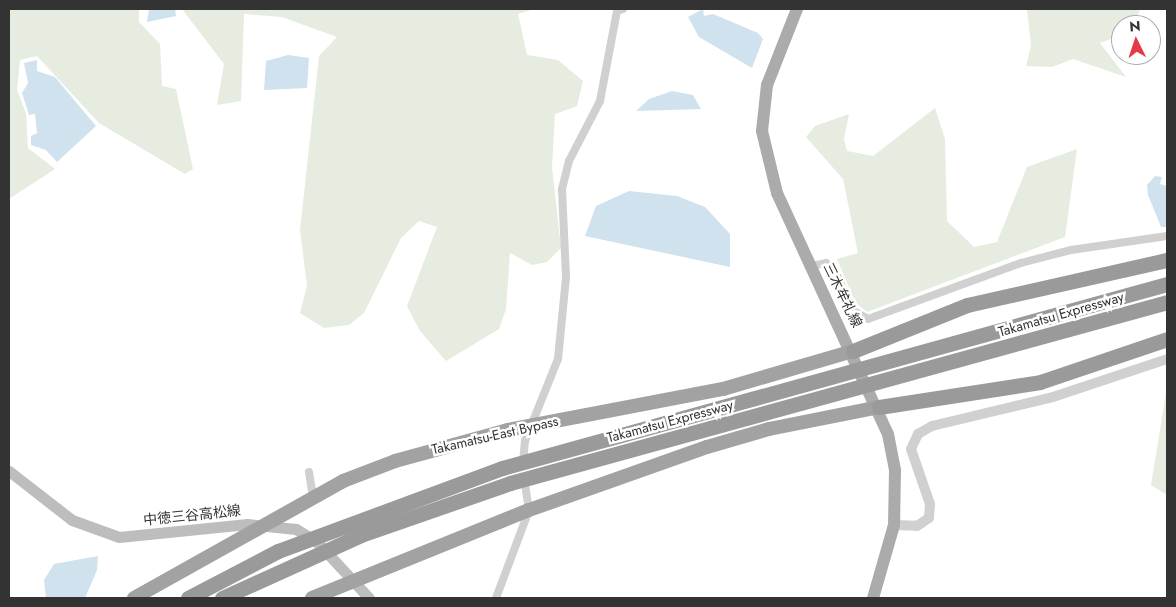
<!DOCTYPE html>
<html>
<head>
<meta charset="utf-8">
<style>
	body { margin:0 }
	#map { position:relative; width:1176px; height:607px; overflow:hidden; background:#fff; font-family:Jost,"Noto Sans JP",sans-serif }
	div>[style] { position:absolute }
	.green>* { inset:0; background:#e6ecdf }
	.water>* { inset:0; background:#cfe2ee }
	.minor>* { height:8px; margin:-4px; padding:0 4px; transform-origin:4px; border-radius:4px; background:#d0d0d0 }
	.tertiary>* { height:10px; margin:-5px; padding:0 5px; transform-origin:5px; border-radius:5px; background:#d0d0d0 }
	.secondary>* { height:11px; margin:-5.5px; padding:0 5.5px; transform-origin:5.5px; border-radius:5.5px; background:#bdbdbd }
	.primary>* { height:12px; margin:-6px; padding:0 6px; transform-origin:6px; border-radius:6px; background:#ababab }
	.trunk>* { height:14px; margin:-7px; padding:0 7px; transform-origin:7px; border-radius:7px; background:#a2a2a2 }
	.motorway>* { height:15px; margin:-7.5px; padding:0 7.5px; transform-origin:7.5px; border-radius:7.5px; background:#9a9a9a }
	span { translate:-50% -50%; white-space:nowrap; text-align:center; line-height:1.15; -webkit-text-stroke:5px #fff; paint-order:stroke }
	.street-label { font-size:14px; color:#333 }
	.frame { position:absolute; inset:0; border:10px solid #333; pointer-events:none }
	.north { position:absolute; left:1111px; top:15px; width:50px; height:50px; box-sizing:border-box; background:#fff; border:1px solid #adadad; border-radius:50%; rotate:356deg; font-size:14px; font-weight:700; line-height:20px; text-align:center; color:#333 }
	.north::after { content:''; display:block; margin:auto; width:18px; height:22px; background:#e63946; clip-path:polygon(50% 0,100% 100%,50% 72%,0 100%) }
</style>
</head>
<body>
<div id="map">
	<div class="green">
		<i style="clip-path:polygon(9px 9px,139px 9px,139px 22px,160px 44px,162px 86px,176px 89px,193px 169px,185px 174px,99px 123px,37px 56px,20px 60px,17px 90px,26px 113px,28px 148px,55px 169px,9px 199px)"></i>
		<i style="clip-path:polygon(182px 9px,534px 9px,518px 14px,527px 55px,558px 60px,583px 81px,577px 106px,555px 114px,552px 167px,561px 248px,547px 262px,532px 265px,510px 253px,506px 309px,499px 329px,446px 361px,420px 331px,407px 306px,437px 227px,419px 221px,401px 238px,364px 313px,349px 325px,324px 328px,300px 313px,307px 286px,300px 230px,319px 56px,337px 37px,282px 17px,244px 14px,241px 101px,217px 105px,224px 64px)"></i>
		<i style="clip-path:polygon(1027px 9px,1140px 9px,1135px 25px,1121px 25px,1121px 35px,1100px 43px,1126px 77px,1073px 59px,1052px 67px,1026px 66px,1031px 46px)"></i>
		<i style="clip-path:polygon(935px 108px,945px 139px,947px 221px,974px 247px,997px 242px,1027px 167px,1077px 149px,1065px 237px,867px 312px,855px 302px,837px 259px,858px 253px,843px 179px,806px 137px,815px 126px,849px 114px,844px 139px,847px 151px,873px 156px)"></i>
		<i style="clip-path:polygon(1167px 387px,1167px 495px,1151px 485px)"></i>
	</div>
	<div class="water">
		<i style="clip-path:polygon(149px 9px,175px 9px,176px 16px,147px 22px)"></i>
		<i style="clip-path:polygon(703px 9px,704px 16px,713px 14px,758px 33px,763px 39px,752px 68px,699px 37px,688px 17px)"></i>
		<i style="clip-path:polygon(288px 55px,309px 58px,307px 88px,264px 90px,266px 61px)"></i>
		<i style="clip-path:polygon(37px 60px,37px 71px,55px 77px,96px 126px,57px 162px,46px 150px,31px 145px,31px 136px,37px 133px,35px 114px,29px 115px,22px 93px,28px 83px,24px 63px)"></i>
		<i style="clip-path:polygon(672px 91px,693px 95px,701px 109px,636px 111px,649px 99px)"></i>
		<i style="clip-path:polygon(1155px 176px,1162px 177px,1160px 184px,1167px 186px,1167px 227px,1161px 227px,1148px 195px,1147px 185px)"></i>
		<i style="clip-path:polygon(629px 191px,677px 196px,705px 207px,730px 234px,730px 267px,585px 236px,596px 206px)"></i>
		<i style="clip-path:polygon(98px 556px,97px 570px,85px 598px,46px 598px,44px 580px,54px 564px)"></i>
	</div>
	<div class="minor">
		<i style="left:811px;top:266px;width:15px;rotate:-11deg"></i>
		<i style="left:826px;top:263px;width:9px;rotate:32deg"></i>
		<i style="left:834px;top:268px;width:46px;rotate:66.8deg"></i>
		<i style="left:852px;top:310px;width:18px;rotate:29deg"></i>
		<i style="left:868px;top:319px;width:163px;rotate:-20.1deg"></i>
		<i style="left:1021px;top:263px;width:52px;rotate:-14.6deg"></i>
		<i style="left:1071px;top:250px;width:97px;rotate:-8.3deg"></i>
		<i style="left:523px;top:463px;width:22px;rotate:-85deg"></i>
		<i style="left:525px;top:441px;width:88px;rotate:-68.1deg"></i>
		<i style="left:558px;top:359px;width:82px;rotate:-84.4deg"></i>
		<i style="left:566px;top:277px;width:88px;rotate:-92.6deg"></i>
		<i style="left:562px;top:189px;width:29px;rotate:-76deg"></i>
		<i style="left:569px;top:161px;width:68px;rotate:-62.7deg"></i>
		<i style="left:600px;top:101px;width:92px;rotate:-79.3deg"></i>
		<i style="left:617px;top:11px;width:6px;rotate:-18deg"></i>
		<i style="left:309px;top:472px;width:25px;rotate:81deg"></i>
		<i style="left:496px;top:598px;width:94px;rotate:-69.4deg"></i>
		<i style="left:529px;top:510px;width:33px;rotate:-99deg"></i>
	</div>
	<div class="tertiary">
		<i style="left:894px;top:525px;width:23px;rotate:2deg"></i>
		<i style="left:917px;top:526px;width:14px;rotate:-34deg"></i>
		<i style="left:929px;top:518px;width:14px;rotate:-86deg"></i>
		<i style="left:930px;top:504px;width:58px;rotate:-109.1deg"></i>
		<i style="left:911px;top:449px;width:17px;rotate:-65deg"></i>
		<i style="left:918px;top:434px;width:16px;rotate:-30deg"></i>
		<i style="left:932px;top:426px;width:124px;rotate:-13.5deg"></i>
		<i style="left:1053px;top:397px;width:120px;rotate:-18.4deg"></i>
	</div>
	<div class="secondary">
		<i style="left:9px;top:471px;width:80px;rotate:37.9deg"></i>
		<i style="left:72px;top:520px;width:50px;rotate:19.9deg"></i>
		<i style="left:119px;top:537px;width:129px;rotate:-5.8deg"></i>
		<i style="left:247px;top:524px;width:49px;rotate:5.8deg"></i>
		<i style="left:296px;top:529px;width:25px;rotate:32deg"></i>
		<i style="left:317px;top:542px;width:76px;rotate:47.1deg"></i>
	</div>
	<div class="primary">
		<i style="left:797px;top:9px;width:82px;rotate:111.5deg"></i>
		<i style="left:767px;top:85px;width:46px;rotate:96.2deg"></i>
		<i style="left:762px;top:131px;width:64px;rotate:76.4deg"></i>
		<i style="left:777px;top:193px;width:265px;rotate:65.3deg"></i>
		<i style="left:888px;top:434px;width:37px;rotate:79deg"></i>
		<i style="left:895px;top:470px;width:55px;rotate:91deg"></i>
		<i style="left:894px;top:525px;width:76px;rotate:106deg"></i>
	</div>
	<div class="trunk">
		<i style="left:134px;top:598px;width:240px;rotate:-29.2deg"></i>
		<i style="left:343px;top:481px;width:56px;rotate:-21deg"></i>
		<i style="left:395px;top:461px;width:117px;rotate:-15.3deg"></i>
		<i style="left:508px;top:430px;width:219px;rotate:-10.8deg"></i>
		<i style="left:723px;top:389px;width:135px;rotate:-16.3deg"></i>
		<i style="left:312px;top:598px;width:234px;rotate:-22.1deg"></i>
		<i style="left:529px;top:510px;width:189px;rotate:-19.5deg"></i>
		<i style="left:707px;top:447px;width:65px;rotate:-16.2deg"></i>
		<i style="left:769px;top:429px;width:112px;rotate:-11.3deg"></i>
	</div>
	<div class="motorway">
		<i style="left:853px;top:351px;width:123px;rotate:-22deg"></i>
		<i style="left:967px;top:305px;width:205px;rotate:-12.7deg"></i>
		<i style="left:879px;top:407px;width:163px;rotate:-8.8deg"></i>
		<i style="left:1040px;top:382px;width:134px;rotate:-18.7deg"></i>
		<i style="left:188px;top:598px;width:102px;rotate:-27.6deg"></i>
		<i style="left:278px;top:551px;width:239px;rotate:-20.3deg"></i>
		<i style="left:502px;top:468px;width:690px;rotate:-15.47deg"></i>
		<i style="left:222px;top:598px;width:153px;rotate:-24.4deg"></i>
		<i style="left:361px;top:535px;width:158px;rotate:-19.2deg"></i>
		<i style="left:510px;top:483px;width:681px;rotate:-15.4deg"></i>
	</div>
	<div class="street-label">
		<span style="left:843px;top:295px;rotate:64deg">三木牟礼線</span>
		<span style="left:1061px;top:314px;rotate:-16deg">Takamatsu Expressway</span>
		<span style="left:670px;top:421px;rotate:-15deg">Takamatsu Expressway</span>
		<span style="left:495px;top:435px;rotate:-13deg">Takamatsu-East Bypass</span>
		<span style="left:192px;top:515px;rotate:-6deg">中徳三谷高松線</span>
	</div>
	<div class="frame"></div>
	<div class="north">N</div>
</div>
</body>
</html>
